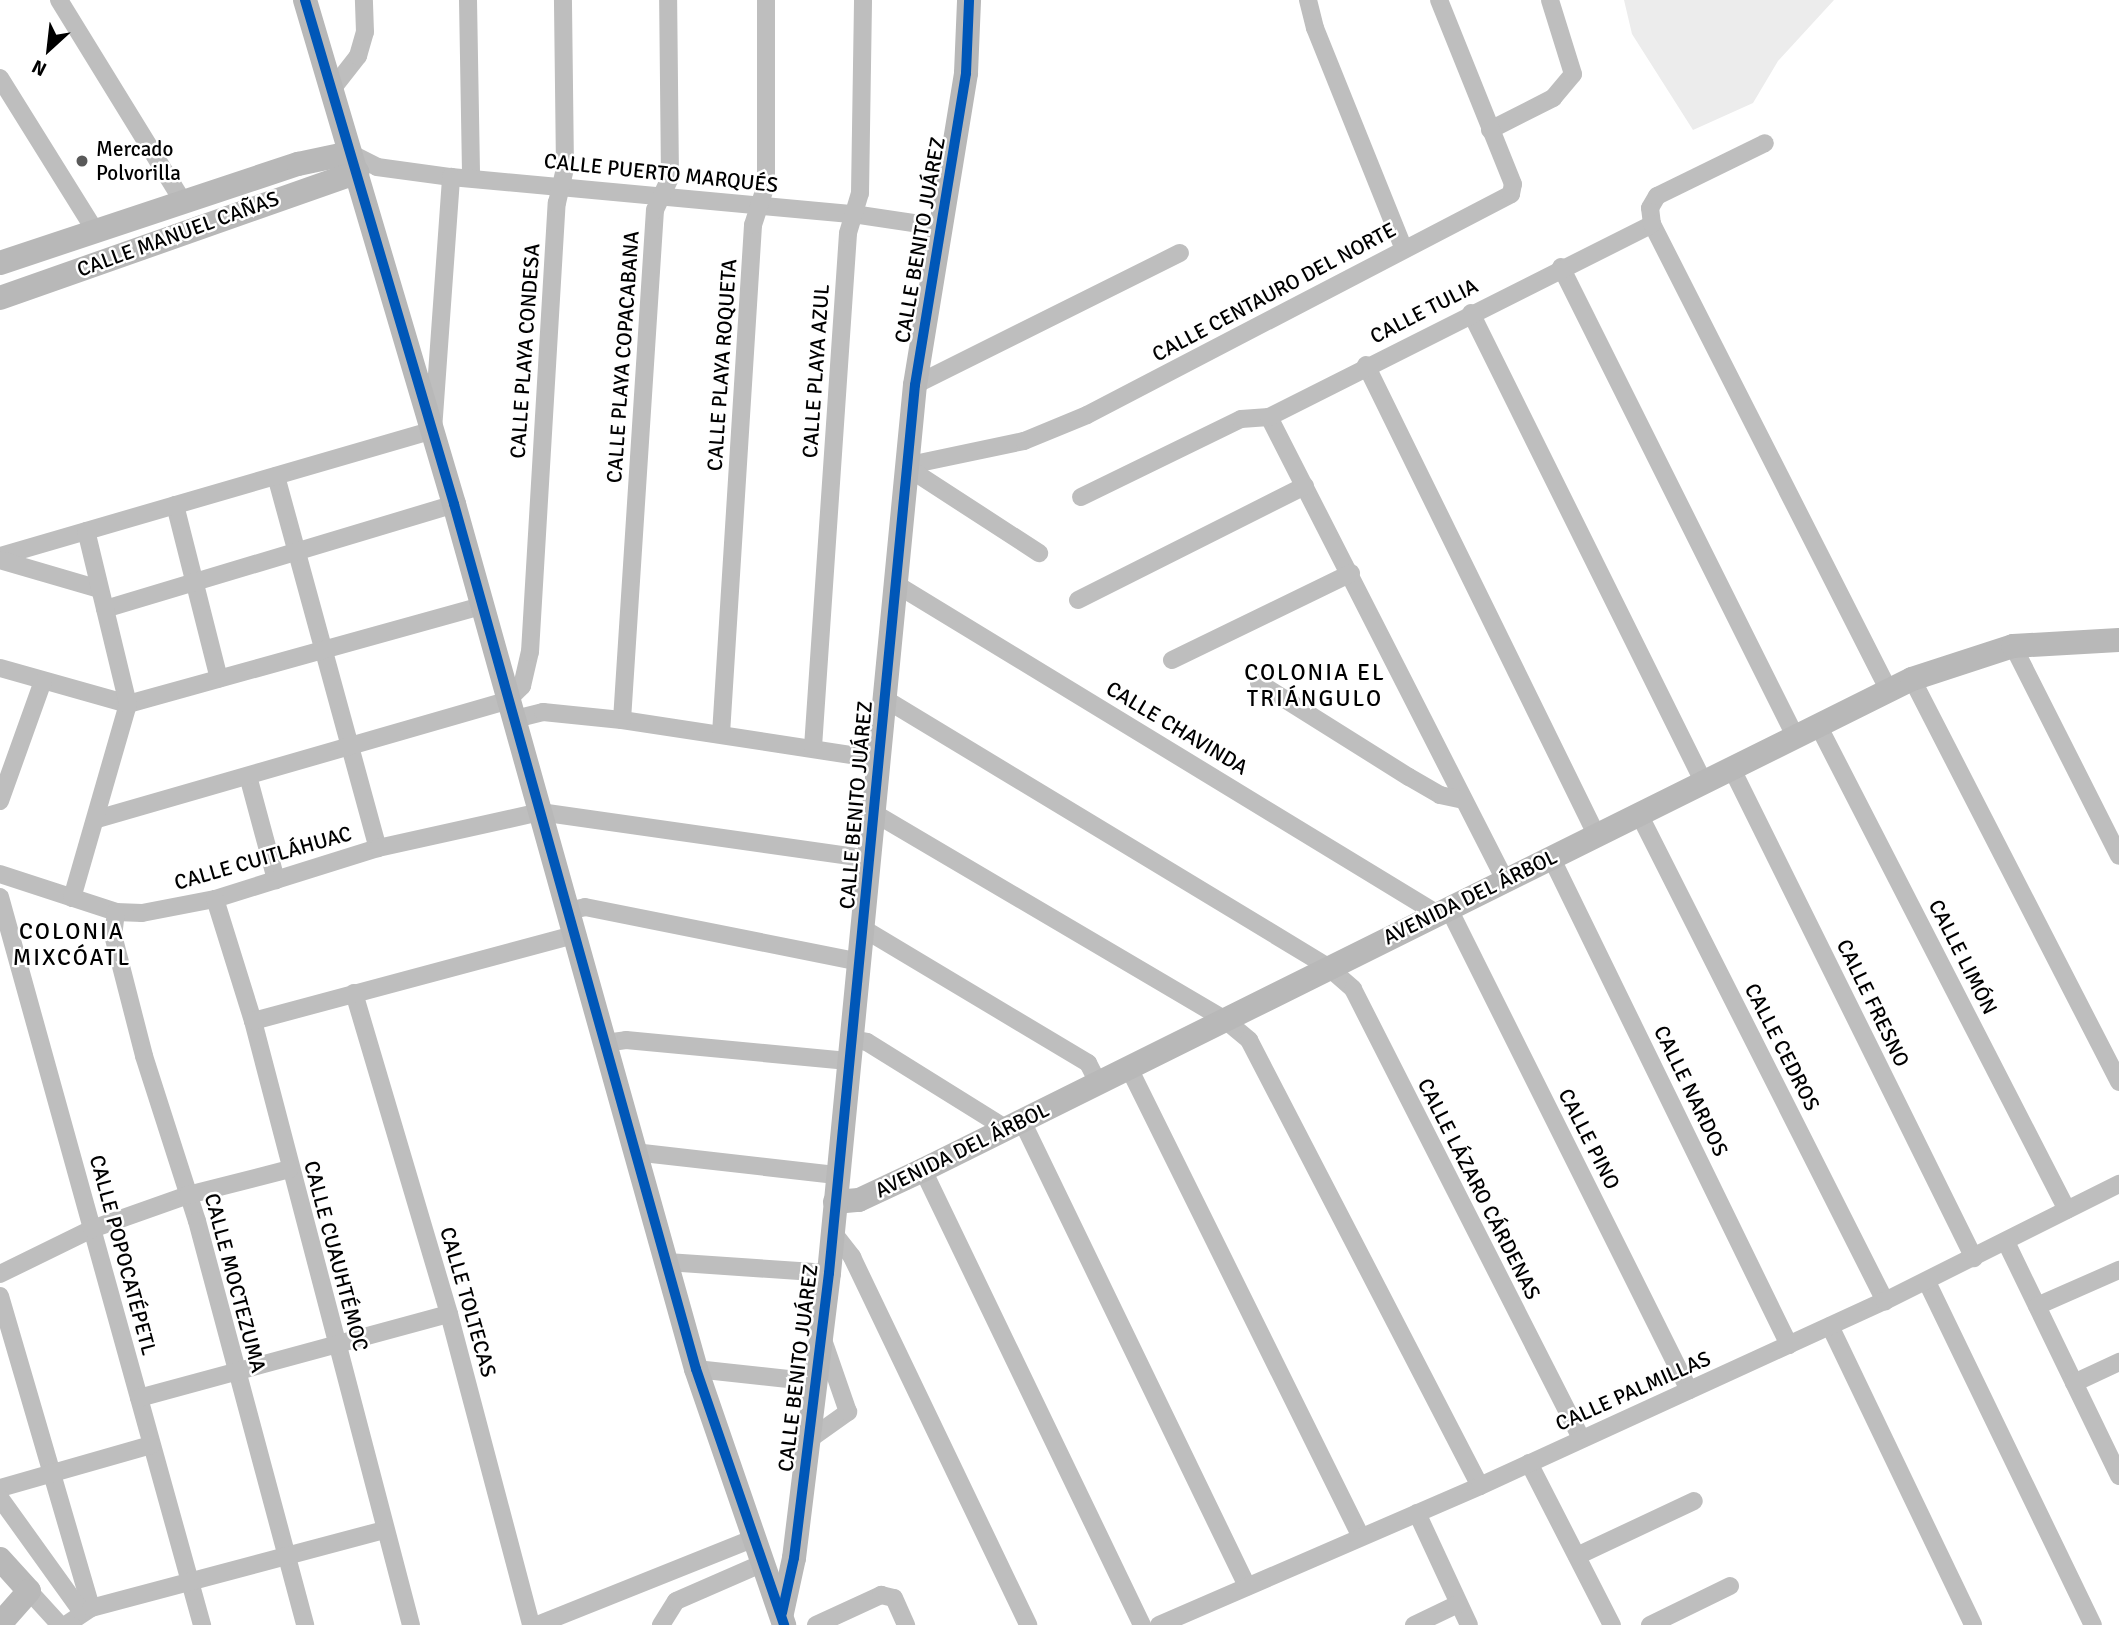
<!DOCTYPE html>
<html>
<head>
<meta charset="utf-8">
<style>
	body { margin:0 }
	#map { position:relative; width:2119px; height:1625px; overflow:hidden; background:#fff; font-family:Signika,sans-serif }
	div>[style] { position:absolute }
	.green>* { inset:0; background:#ececec }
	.street>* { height:18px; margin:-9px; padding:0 9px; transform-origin:9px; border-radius:9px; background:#bebebe }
	.secondary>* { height:24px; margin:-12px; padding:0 12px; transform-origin:12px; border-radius:12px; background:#b8b8b8 }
	.cycleway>* { height:10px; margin:-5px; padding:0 5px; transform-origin:5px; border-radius:5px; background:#0057b8 }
	.dots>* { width:19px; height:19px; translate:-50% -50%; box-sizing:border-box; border:4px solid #fff; border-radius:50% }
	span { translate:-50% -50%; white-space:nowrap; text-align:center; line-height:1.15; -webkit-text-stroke:5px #fff; paint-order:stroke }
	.poi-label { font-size:21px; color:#000 }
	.left { translate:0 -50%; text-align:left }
	.street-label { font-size:21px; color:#000 }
	.neighbourhood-label { font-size:23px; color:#000; letter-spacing:2px }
	.north { position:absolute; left:14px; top:14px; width:70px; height:70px; -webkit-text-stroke:5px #fff; paint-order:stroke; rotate:207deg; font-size:19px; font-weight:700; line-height:28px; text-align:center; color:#000 }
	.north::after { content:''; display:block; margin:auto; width:24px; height:32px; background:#000; clip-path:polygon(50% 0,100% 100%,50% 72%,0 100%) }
</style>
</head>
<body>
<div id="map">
	<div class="green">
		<i style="clip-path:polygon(1624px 0,1834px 0,1778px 61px,1753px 103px,1693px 130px,1632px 34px)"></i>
	</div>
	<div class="street">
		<i style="left:59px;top:0;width:238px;rotate:58.4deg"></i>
		<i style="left:468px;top:0;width:178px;rotate:89deg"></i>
		<i style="left:1308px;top:0;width:29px;rotate:76deg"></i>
		<i style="left:1315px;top:28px;width:238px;rotate:68.1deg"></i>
		<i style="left:0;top:78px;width:178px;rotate:58.1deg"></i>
		<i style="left:333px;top:88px;width:41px;rotate:-52deg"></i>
		<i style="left:358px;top:56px;width:25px;rotate:-74deg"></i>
		<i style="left:365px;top:32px;width:32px;rotate:-92deg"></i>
		<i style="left:1490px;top:130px;width:71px;rotate:-26.9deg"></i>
		<i style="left:1553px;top:98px;width:31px;rotate:-50deg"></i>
		<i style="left:1573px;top:74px;width:77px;rotate:-107.3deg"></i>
		<i style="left:350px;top:153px;width:30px;rotate:27deg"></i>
		<i style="left:377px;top:167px;width:75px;rotate:7.7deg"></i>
		<i style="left:451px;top:177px;width:404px;rotate:5.3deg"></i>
		<i style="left:853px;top:214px;width:88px;rotate:8.5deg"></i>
		<i style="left:1652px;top:224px;width:524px;rotate:63.09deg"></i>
		<i style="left:1561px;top:267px;width:522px;rotate:63.48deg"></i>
		<i style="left:1471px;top:313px;width:522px;rotate:63.63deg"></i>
		<i style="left:1366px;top:365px;width:522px;rotate:63.88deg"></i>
		<i style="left:915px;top:385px;width:296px;rotate:-26.5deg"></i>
		<i style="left:1269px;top:417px;width:517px;rotate:62.99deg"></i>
		<i style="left:905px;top:466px;width:122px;rotate:-11.9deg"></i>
		<i style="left:1024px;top:441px;width:68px;rotate:-22.4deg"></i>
		<i style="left:1087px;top:415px;width:478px;rotate:-27.5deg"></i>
		<i style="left:1511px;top:194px;width:10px;rotate:-79deg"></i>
		<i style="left:1513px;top:184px;width:198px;rotate:-111.9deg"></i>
		<i style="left:905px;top:466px;width:160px;rotate:33deg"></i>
		<i style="left:276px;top:476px;width:386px;rotate:74.7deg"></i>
		<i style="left:1081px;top:497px;width:178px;rotate:-26deg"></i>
		<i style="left:1241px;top:419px;width:28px;rotate:-4deg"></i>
		<i style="left:1269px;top:417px;width:429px;rotate:-26.7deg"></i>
		<i style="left:1652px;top:224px;width:16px;rotate:-97deg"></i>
		<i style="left:1650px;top:208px;width:14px;rotate:-60deg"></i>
		<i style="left:1657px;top:196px;width:120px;rotate:-26.1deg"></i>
		<i style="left:175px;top:505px;width:179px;rotate:75.8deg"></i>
		<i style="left:0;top:556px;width:451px;rotate:-16.2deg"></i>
		<i style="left:433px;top:430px;width:254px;rotate:-85.9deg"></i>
		<i style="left:0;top:560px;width:103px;rotate:16.3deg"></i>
		<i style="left:894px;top:583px;width:635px;rotate:31.34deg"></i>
		<i style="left:1078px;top:600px;width:254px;rotate:-26.7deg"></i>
		<i style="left:105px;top:609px;width:364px;rotate:-16.7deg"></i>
		<i style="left:2013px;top:646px;width:235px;rotate:63.2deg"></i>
		<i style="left:1172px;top:660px;width:199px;rotate:-25.9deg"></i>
		<i style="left:0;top:668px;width:133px;rotate:15.7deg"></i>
		<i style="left:128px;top:704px;width:367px;rotate:-15.5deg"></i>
		<i style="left:1912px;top:679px;width:453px;rotate:62.8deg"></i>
		<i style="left:1259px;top:683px;width:177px;rotate:32.1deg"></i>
		<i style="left:1409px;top:777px;width:36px;rotate:30deg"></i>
		<i style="left:1440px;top:795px;width:24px;rotate:12deg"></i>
		<i style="left:885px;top:699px;width:518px;rotate:31.17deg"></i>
		<i style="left:1328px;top:967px;width:33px;rotate:41deg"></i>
		<i style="left:1353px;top:989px;width:504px;rotate:63.08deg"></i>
		<i style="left:515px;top:719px;width:29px;rotate:-14deg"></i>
		<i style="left:543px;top:712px;width:79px;rotate:5.8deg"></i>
		<i style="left:622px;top:720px;width:259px;rotate:8.7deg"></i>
		<i style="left:622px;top:720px;width:511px;rotate:-86.3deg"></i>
		<i style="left:655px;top:210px;width:35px;rotate:-65deg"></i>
		<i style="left:670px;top:178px;width:178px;rotate:-90.6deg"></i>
		<i style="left:1818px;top:725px;width:545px;rotate:62.82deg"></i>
		<i style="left:721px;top:734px;width:510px;rotate:-86.4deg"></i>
		<i style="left:753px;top:225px;width:42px;rotate:-72deg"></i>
		<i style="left:766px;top:185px;width:185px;rotate:-90deg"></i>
		<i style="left:813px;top:747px;width:515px;rotate:-86.1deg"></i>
		<i style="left:848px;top:233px;width:42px;rotate:-73.3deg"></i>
		<i style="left:860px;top:193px;width:193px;rotate:-89.1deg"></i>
		<i style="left:1731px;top:767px;width:548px;rotate:63.67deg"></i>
		<i style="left:248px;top:776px;width:108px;rotate:74.9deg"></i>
		<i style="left:0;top:801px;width:127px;rotate:-70.3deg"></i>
		<i style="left:874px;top:813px;width:406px;rotate:30.5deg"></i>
		<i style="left:1224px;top:1019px;width:33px;rotate:40deg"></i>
		<i style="left:1249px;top:1040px;width:502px;rotate:62.62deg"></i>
		<i style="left:1639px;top:814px;width:546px;rotate:63.2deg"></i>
		<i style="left:97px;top:819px;width:428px;rotate:-16.1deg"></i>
		<i style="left:508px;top:700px;width:20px;rotate:-45deg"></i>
		<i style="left:522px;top:686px;width:35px;rotate:-77deg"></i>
		<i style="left:530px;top:652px;width:450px;rotate:-86.6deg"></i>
		<i style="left:557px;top:203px;width:36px;rotate:-77deg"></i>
		<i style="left:565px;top:168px;width:168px;rotate:-90.7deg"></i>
		<i style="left:1551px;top:857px;width:543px;rotate:64deg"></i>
		<i style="left:0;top:874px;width:122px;rotate:18.1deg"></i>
		<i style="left:116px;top:912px;width:26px;rotate:2deg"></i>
		<i style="left:142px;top:913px;width:74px;rotate:-10.9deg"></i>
		<i style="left:215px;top:899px;width:171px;rotate:-17.4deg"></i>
		<i style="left:378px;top:848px;width:166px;rotate:-12.5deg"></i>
		<i style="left:540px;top:812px;width:333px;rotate:8.1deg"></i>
		<i style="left:0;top:897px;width:756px;rotate:74.49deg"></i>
		<i style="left:72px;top:898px;width:202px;rotate:-73.9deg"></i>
		<i style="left:128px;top:704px;width:178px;rotate:-103.6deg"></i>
		<i style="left:215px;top:899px;width:128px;rotate:72.7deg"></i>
		<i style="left:253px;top:1021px;width:624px;rotate:75.34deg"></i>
		<i style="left:1448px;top:907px;width:540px;rotate:63.48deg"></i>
		<i style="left:568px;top:911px;width:17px;rotate:-13deg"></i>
		<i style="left:585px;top:907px;width:280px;rotate:11.3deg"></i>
		<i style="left:116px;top:912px;width:23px;rotate:97deg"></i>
		<i style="left:113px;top:935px;width:125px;rotate:75.6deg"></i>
		<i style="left:144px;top:1056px;width:173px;rotate:72.2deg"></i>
		<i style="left:197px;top:1221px;width:418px;rotate:75deg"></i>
		<i style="left:864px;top:929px;width:261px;rotate:30.9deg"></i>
		<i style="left:1088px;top:1063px;width:22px;rotate:63deg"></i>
		<i style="left:354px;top:993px;width:335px;rotate:73.5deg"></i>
		<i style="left:449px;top:1314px;width:322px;rotate:75.2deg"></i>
		<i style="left:253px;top:1021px;width:333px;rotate:-15deg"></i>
		<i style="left:852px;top:1039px;width:15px;rotate:11deg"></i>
		<i style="left:867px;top:1042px;width:163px;rotate:31.9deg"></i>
		<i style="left:605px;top:1043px;width:21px;rotate:-8deg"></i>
		<i style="left:626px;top:1040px;width:223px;rotate:5.4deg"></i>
		<i style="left:1129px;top:1068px;width:521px;rotate:63.68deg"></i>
		<i style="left:1022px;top:1121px;width:517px;rotate:64.18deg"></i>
		<i style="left:634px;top:1152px;width:203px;rotate:6.5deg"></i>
		<i style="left:923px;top:1170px;width:505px;rotate:64.3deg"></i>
		<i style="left:832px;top:1231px;width:33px;rotate:52deg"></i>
		<i style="left:852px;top:1257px;width:408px;rotate:64.4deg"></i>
		<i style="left:2006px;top:1242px;width:260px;rotate:64.2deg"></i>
		<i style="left:667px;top:1262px;width:162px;rotate:3.9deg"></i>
		<i style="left:0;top:1274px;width:102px;rotate:-26.1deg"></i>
		<i style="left:92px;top:1229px;width:102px;rotate:-19.5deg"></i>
		<i style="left:188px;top:1195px;width:105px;rotate:-14.3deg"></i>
		<i style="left:1927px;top:1282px;width:381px;rotate:64.2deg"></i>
		<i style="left:0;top:1296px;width:325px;rotate:73.7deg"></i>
		<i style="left:91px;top:1608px;width:30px;rotate:146deg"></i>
		<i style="left:2037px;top:1306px;width:90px;rotate:-23.7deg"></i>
		<i style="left:1830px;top:1326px;width:331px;rotate:64.4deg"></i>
		<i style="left:696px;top:1369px;width:120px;rotate:6.2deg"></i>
		<i style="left:2074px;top:1383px;width:50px;rotate:-25deg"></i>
		<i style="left:139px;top:1398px;width:321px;rotate:-15.2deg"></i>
		<i style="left:810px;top:1439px;width:47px;rotate:-35.4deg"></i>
		<i style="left:848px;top:1412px;width:76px;rotate:-109.1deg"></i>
		<i style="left:1529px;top:1463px;width:182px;rotate:62.9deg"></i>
		<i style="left:0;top:1488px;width:157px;rotate:-15.9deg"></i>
		<i style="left:0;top:1498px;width:140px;rotate:54.3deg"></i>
		<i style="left:1417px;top:1513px;width:123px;rotate:65.1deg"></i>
		<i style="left:1577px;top:1556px;width:129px;rotate:-25.2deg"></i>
		<i style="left:29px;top:1591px;width:46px;rotate:47.6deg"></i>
		<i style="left:91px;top:1608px;width:304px;rotate:-14.9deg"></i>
		<i style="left:537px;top:1625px;width:234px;rotate:-21.8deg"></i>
		<i style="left:661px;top:1625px;width:28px;rotate:-58deg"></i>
		<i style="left:676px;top:1601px;width:95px;rotate:-23.6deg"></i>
		<i style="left:816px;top:1625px;width:72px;rotate:-24.8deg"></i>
		<i style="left:881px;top:1595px;width:13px;rotate:13deg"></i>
		<i style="left:894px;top:1598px;width:30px;rotate:66deg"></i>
		<i style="left:1159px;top:1625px;width:350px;rotate:-23.4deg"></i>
		<i style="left:1480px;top:1486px;width:445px;rotate:-24.6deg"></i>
		<i style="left:1885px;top:1301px;width:262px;rotate:-26.6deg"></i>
		<i style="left:1414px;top:1625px;width:49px;rotate:-25.5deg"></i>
		<i style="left:1650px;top:1625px;width:89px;rotate:-26deg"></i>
	</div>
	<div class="secondary">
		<i style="left:305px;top:0;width:526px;rotate:73.53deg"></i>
		<i style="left:454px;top:504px;width:898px;rotate:74.37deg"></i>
		<i style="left:696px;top:1369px;width:271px;rotate:71deg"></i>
		<i style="left:0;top:263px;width:314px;rotate:-18.4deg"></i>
		<i style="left:298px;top:164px;width:53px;rotate:-11.9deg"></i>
		<i style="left:0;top:298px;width:379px;rotate:-19.4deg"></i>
		<i style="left:835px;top:1202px;width:24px;rotate:-5deg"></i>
		<i style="left:859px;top:1200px;width:71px;rotate:-25.1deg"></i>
		<i style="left:923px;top:1170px;width:1104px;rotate:-26.4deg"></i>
		<i style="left:1912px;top:679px;width:106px;rotate:-18.1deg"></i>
		<i style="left:2013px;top:646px;width:106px;rotate:-3.2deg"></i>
		<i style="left:0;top:1559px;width:43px;rotate:47.8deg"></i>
		<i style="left:29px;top:1591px;width:44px;rotate:131.3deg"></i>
		<i style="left:782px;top:1613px;width:56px;rotate:-77.7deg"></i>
		<i style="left:794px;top:1558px;width:287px;rotate:-83deg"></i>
		<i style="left:829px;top:1273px;width:892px;rotate:-84.47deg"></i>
		<i style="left:915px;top:385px;width:316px;rotate:-80.7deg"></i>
		<i style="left:966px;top:73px;width:73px;rotate:-87.6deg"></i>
	</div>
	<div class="cycleway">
		<i style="left:305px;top:0;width:526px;rotate:73.53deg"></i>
		<i style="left:454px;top:504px;width:898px;rotate:74.37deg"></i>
		<i style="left:696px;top:1369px;width:271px;rotate:71deg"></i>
		<i style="left:782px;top:1613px;width:56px;rotate:-77.7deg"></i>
		<i style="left:794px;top:1558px;width:287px;rotate:-83deg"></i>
		<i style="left:829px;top:1273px;width:892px;rotate:-84.47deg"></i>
		<i style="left:915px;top:385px;width:316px;rotate:-80.7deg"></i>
		<i style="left:966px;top:73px;width:73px;rotate:-87.6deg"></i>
	</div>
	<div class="dots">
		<i style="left:82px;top:161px;background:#595959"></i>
	</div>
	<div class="poi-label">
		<span class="left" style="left:96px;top:161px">Mercado<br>Polvorilla</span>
	</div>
	<div class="street-label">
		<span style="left:661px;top:173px;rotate:6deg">CALLE PUERTO MARQUÉS</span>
		<span style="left:178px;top:234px;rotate:-20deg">CALLE MANUEL CAÑAS</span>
		<span style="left:920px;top:240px;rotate:-80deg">CALLE BENITO JUÁREZ</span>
		<span style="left:1274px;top:292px;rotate:-28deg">CALLE CENTAURO DEL NORTE</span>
		<span style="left:1424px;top:311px;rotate:-27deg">CALLE TULIA</span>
		<span style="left:525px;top:351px;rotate:-86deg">CALLE PLAYA CONDESA</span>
		<span style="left:623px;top:357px;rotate:-86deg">CALLE PLAYA COPACABANA</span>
		<span style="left:722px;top:365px;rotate:-86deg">CALLE PLAYA ROQUETA</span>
		<span style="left:816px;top:371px;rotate:-86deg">CALLE PLAYA AZUL</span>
		<span style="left:1177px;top:728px;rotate:31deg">CALLE CHAVINDA</span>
		<span style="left:856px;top:805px;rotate:-85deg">CALLE BENITO JUÁREZ</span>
		<span style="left:263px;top:858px;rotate:-16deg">CALLE CUITLÁHUAC</span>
		<span style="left:1470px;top:897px;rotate:-26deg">AVENIDA DEL ÁRBOL</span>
		<span style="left:1963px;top:957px;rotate:63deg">CALLE LIMÓN</span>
		<span style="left:1873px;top:1003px;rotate:64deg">CALLE FRESNO</span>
		<span style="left:1782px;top:1047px;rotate:63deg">CALLE CEDROS</span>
		<span style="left:1691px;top:1091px;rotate:64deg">CALLE NARDOS</span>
		<span style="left:1589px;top:1139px;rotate:63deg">CALLE PINO</span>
		<span style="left:962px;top:1150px;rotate:-26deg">AVENIDA DEL ÁRBOL</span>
		<span style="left:1479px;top:1189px;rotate:63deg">CALLE LÁZARO CÁRDENAS</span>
		<span style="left:123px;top:1255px;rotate:75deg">CALLE POPOCATÉPETL</span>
		<span style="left:336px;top:1256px;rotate:75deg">CALLE CUAUHTÉMOC</span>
		<span style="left:235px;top:1283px;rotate:75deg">CALLE MOCTEZUMA</span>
		<span style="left:468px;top:1302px;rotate:74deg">CALLE TOLTECAS</span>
		<span style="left:798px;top:1368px;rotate:-83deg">CALLE BENITO JUÁREZ</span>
		<span style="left:1633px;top:1391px;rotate:-24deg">CALLE PALMILLAS</span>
	</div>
	<div class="neighbourhood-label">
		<span style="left:1315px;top:686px">COLONIA EL<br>TRIÁNGULO</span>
		<span style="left:72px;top:945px">COLONIA<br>MIXCÓATL</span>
	</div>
	<div class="north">N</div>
</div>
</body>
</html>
